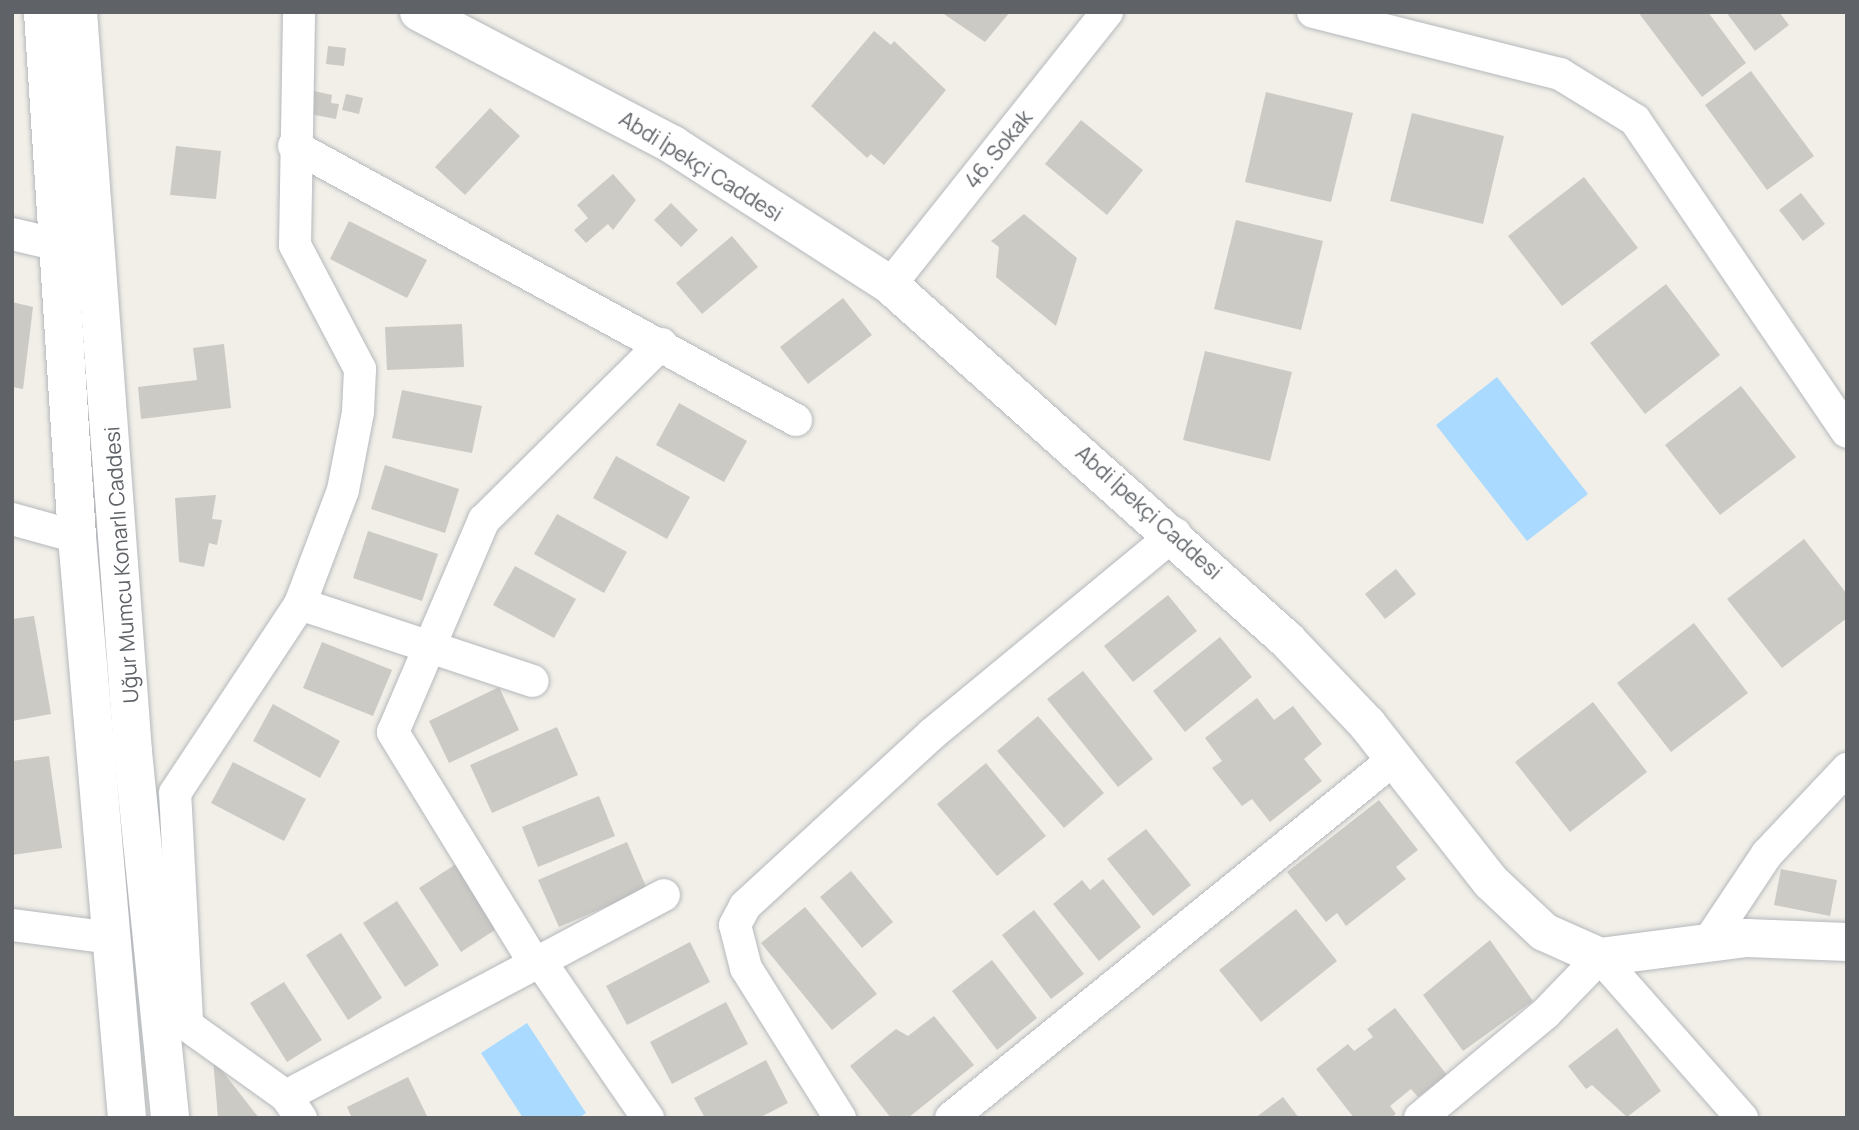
<!DOCTYPE html>
<html>
<head>
<meta charset="utf-8">
<style>
	body { margin:0 }
	#map { position:relative; width:1859px; height:1130px; overflow:hidden; background:#f1efe8; font-family:Manrope,sans-serif }
	div>[style] { position:absolute }
	.water>* { inset:0; background:#aadaff }
	.building>* { inset:0; background:#cccac5 }
	.roads { filter:drop-shadow(0 0 2px #b5b8bc) drop-shadow(0 0 2px #b5b8bc) }
	.minor>* { height:32px; margin:-16px; padding:0 16px; transform-origin:16px; border-radius:16px; background:#fff }
	.tertiary>* { height:38px; margin:-19px; padding:0 19px; transform-origin:19px; border-radius:19px; background:#fff }
	span { translate:-50% -50%; white-space:nowrap; text-align:center; line-height:1.15; -webkit-text-stroke:6px #fff; paint-order:stroke }
	.street-label { font-size:21px; color:#5f6368 }
	.frame { position:absolute; inset:0; border:14px solid #5f6368; pointer-events:none }
</style>
</head>
<body>
<div id="map">
	<div class="water">
		<i style="clip-path:polygon(1497px 377px,1588px 494px,1527px 541px,1436px 425px)"></i>
		<i style="clip-path:polygon(527px 1023px,586px 1113px,579px 1118px,523px 1118px,481px 1053px)"></i>
	</div>
	<div class="building">
		<i style="clip-path:polygon(941px 12px,1010px 12px,985px 42px)"></i>
		<i style="clip-path:polygon(1638px 12px,1708px 12px,1746px 63px,1702px 97px)"></i>
		<i style="clip-path:polygon(1726px 12px,1779px 12px,1789px 25px,1755px 51px)"></i>
		<i style="clip-path:polygon(874px 31px,891px 45px,894px 41px,946px 90px,884px 165px,871px 154px,867px 158px,811px 106px)"></i>
		<i style="clip-path:polygon(328px 46px,346px 48px,344px 66px,326px 64px)"></i>
		<i style="clip-path:polygon(1751px 71px,1814px 156px,1767px 190px,1705px 105px)"></i>
		<i style="clip-path:polygon(314px 91px,332px 95px,331px 103px,339px 104px,336px 119px,310px 114px)"></i>
		<i style="clip-path:polygon(1266px 92px,1353px 113px,1331px 202px,1245px 182px)"></i>
		<i style="clip-path:polygon(346px 94px,363px 98px,359px 114px,342px 110px)"></i>
		<i style="clip-path:polygon(490px 108px,520px 136px,465px 195px,435px 167px)"></i>
		<i style="clip-path:polygon(1412px 113px,1504px 136px,1483px 224px,1390px 201px)"></i>
		<i style="clip-path:polygon(1081px 120px,1143px 170px,1107px 215px,1045px 164px)"></i>
		<i style="clip-path:polygon(176px 146px,221px 151px,216px 199px,170px 195px)"></i>
		<i style="clip-path:polygon(613px 174px,636px 200px,613px 230px,608px 224px,586px 243px,574px 230px,588px 218px,577px 205px)"></i>
		<i style="clip-path:polygon(1584px 177px,1638px 248px,1562px 306px,1508px 236px)"></i>
		<i style="clip-path:polygon(1801px 193px,1825px 224px,1803px 241px,1779px 210px)"></i>
		<i style="clip-path:polygon(671px 203px,698px 230px,681px 247px,654px 220px)"></i>
		<i style="clip-path:polygon(1024px 214px,1077px 258px,1056px 326px,996px 277px,999px 247px,991px 241px)"></i>
		<i style="clip-path:polygon(1236px 220px,1323px 241px,1301px 330px,1214px 309px)"></i>
		<i style="clip-path:polygon(349px 221px,427px 260px,407px 298px,330px 259px)"></i>
		<i style="clip-path:polygon(732px 236px,758px 267px,702px 314px,676px 283px)"></i>
		<i style="clip-path:polygon(1666px 284px,1720px 355px,1645px 414px,1590px 343px)"></i>
		<i style="clip-path:polygon(843px 298px,872px 335px,808px 384px,780px 347px)"></i>
		<i style="clip-path:polygon(12px 302px,33px 307px,23px 389px,12px 387px)"></i>
		<i style="clip-path:polygon(462px 324px,464px 367px,387px 370px,385px 327px)"></i>
		<i style="clip-path:polygon(224px 344px,231px 408px,141px 419px,138px 387px,197px 380px,193px 348px)"></i>
		<i style="clip-path:polygon(1205px 351px,1292px 372px,1270px 461px,1183px 440px)"></i>
		<i style="clip-path:polygon(1741px 386px,1796px 457px,1720px 515px,1665px 445px)"></i>
		<i style="clip-path:polygon(402px 390px,482px 406px,472px 453px,392px 438px)"></i>
		<i style="clip-path:polygon(679px 403px,747px 441px,724px 482px,656px 445px)"></i>
		<i style="clip-path:polygon(616px 456px,690px 497px,667px 539px,593px 498px)"></i>
		<i style="clip-path:polygon(385px 465px,459px 489px,445px 533px,371px 509px)"></i>
		<i style="clip-path:polygon(216px 495px,212px 519px,222px 520px,217px 545px,209px 543px,204px 567px,179px 562px,175px 498px)"></i>
		<i style="clip-path:polygon(557px 514px,627px 552px,604px 593px,534px 554px)"></i>
		<i style="clip-path:polygon(368px 531px,438px 554px,422px 601px,353px 578px)"></i>
		<i style="clip-path:polygon(1804px 539px,1847px 594px,1847px 618px,1782px 668px,1727px 599px)"></i>
		<i style="clip-path:polygon(515px 566px,576px 599px,554px 638px,493px 605px)"></i>
		<i style="clip-path:polygon(1396px 569px,1416px 594px,1385px 619px,1365px 594px)"></i>
		<i style="clip-path:polygon(1168px 595px,1197px 631px,1133px 682px,1104px 646px)"></i>
		<i style="clip-path:polygon(34px 616px,51px 714px,12px 721px,12px 619px)"></i>
		<i style="clip-path:polygon(1694px 623px,1748px 693px,1671px 752px,1617px 683px)"></i>
		<i style="clip-path:polygon(1220px 637px,1252px 677px,1185px 732px,1153px 691px)"></i>
		<i style="clip-path:polygon(322px 642px,392px 670px,373px 716px,303px 688px)"></i>
		<i style="clip-path:polygon(1083px 671px,1153px 759px,1118px 787px,1047px 699px)"></i>
		<i style="clip-path:polygon(499px 687px,519px 730px,449px 763px,429px 721px)"></i>
		<i style="clip-path:polygon(1257px 698px,1274px 720px,1293px 706px,1322px 744px,1304px 759px,1322px 781px,1270px 822px,1252px 799px,1242px 806px,1212px 768px,1222px 761px,1205px 738px)"></i>
		<i style="clip-path:polygon(1593px 702px,1647px 772px,1570px 832px,1515px 762px)"></i>
		<i style="clip-path:polygon(273px 704px,340px 741px,320px 778px,253px 741px)"></i>
		<i style="clip-path:polygon(1038px 716px,1104px 793px,1064px 828px,997px 751px)"></i>
		<i style="clip-path:polygon(557px 727px,578px 775px,492px 813px,470px 765px)"></i>
		<i style="clip-path:polygon(49px 756px,62px 848px,12px 855px,12px 761px)"></i>
		<i style="clip-path:polygon(233px 762px,306px 799px,284px 841px,211px 803px)"></i>
		<i style="clip-path:polygon(986px 763px,1046px 836px,997px 876px,937px 804px)"></i>
		<i style="clip-path:polygon(599px 796px,615px 836px,538px 867px,522px 827px)"></i>
		<i style="clip-path:polygon(1379px 800px,1418px 850px,1396px 867px,1406px 879px,1346px 926px,1337px 913px,1326px 922px,1287px 872px)"></i>
		<i style="clip-path:polygon(1146px 829px,1191px 885px,1153px 916px,1107px 859px)"></i>
		<i style="clip-path:polygon(627px 842px,647px 889px,559px 927px,538px 880px)"></i>
		<i style="clip-path:polygon(456px 864px,498px 928px,461px 952px,419px 888px)"></i>
		<i style="clip-path:polygon(1781px 869px,1837px 880px,1830px 916px,1774px 905px)"></i>
		<i style="clip-path:polygon(851px 871px,893px 922px,862px 948px,820px 897px)"></i>
		<i style="clip-path:polygon(1103px 879px,1141px 927px,1099px 961px,1053px 904px,1082px 880px,1090px 890px)"></i>
		<i style="clip-path:polygon(397px 901px,439px 965px,405px 987px,363px 923px)"></i>
		<i style="clip-path:polygon(805px 907px,877px 994px,832px 1030px,761px 943px)"></i>
		<i style="clip-path:polygon(1296px 909px,1337px 961px,1261px 1022px,1219px 970px)"></i>
		<i style="clip-path:polygon(1034px 910px,1084px 974px,1051px 999px,1002px 935px)"></i>
		<i style="clip-path:polygon(341px 933px,382px 998px,348px 1020px,306px 955px)"></i>
		<i style="clip-path:polygon(1490px 940px,1533px 1001px,1463px 1051px,1423px 995px)"></i>
		<i style="clip-path:polygon(690px 942px,710px 982px,627px 1025px,606px 986px)"></i>
		<i style="clip-path:polygon(992px 960px,1037px 1018px,997px 1050px,952px 991px)"></i>
		<i style="clip-path:polygon(284px 982px,322px 1040px,287px 1062px,250px 1003px)"></i>
		<i style="clip-path:polygon(726px 1002px,748px 1044px,672px 1084px,650px 1042px)"></i>
		<i style="clip-path:polygon(1395px 1008px,1447px 1075px,1418px 1097px,1411px 1089px,1390px 1106px,1396px 1114px,1391px 1118px,1354px 1118px,1316px 1069px,1348px 1044px,1354px 1051px,1373px 1037px,1367px 1029px)"></i>
		<i style="clip-path:polygon(934px 1016px,974px 1065px,908px 1118px,891px 1118px,850px 1066px,896px 1029px,908px 1036px)"></i>
		<i style="clip-path:polygon(1617px 1028px,1661px 1091px,1627px 1117px,1592px 1085px,1586px 1089px,1568px 1066px)"></i>
		<i style="clip-path:polygon(213px 1059px,259px 1118px,218px 1118px)"></i>
		<i style="clip-path:polygon(766px 1060px,788px 1103px,759px 1118px,705px 1118px,694px 1098px)"></i>
		<i style="clip-path:polygon(408px 1077px,428px 1118px,352px 1118px,347px 1107px)"></i>
		<i style="clip-path:polygon(1283px 1097px,1299px 1118px,1255px 1118px)"></i>
	</div>
	<div class="roads">
		<div class="minor">
			<i style="left:1313px;top:12px;width:255px;rotate:14.1deg"></i>
			<i style="left:1560px;top:74px;width:88px;rotate:31.5deg"></i>
			<i style="left:1635px;top:120px;width:377px;rotate:55.8deg"></i>
			<i style="left:294px;top:146px;width:572px;rotate:28.63deg"></i>
			<i style="left:12px;top:234px;width:48px;rotate:13.2deg"></i>
			<i style="left:890px;top:285px;width:349px;rotate:-51.5deg"></i>
			<i style="left:12px;top:519px;width:67px;rotate:15.5deg"></i>
			<i style="left:300px;top:604px;width:245px;rotate:18.3deg"></i>
			<i style="left:12px;top:925px;width:101px;rotate:7.4deg"></i>
			<i style="left:1709px;top:941px;width:105px;rotate:-56.3deg"></i>
			<i style="left:1767px;top:854px;width:117px;rotate:-46.7deg"></i>
			<i style="left:540px;top:961px;width:191px;rotate:55.5deg"></i>
			<i style="left:535px;top:964px;width:272px;rotate:-121.5deg"></i>
			<i style="left:393px;top:732px;width:231px;rotate:-66.8deg"></i>
			<i style="left:484px;top:520px;width:250px;rotate:-44.8deg"></i>
			<i style="left:170px;top:1013px;width:143px;rotate:35.6deg"></i>
			<i style="left:286px;top:1096px;width:27px;rotate:56deg"></i>
			<i style="left:187px;top:1020px;width:227px;rotate:-93deg"></i>
			<i style="left:175px;top:793px;width:227px;rotate:-56.5deg"></i>
			<i style="left:300px;top:604px;width:122px;rotate:-69.3deg"></i>
			<i style="left:343px;top:490px;width:79px;rotate:-79.1deg"></i>
			<i style="left:358px;top:412px;width:43px;rotate:-87.3deg"></i>
			<i style="left:360px;top:369px;width:140px;rotate:-117.7deg"></i>
			<i style="left:295px;top:245px;width:233px;rotate:-89deg"></i>
			<i style="left:286px;top:1096px;width:428px;rotate:-28deg"></i>
			<i style="left:840px;top:1118px;width:177px;rotate:-122.1deg"></i>
			<i style="left:746px;top:968px;width:44px;rotate:-104.3deg"></i>
			<i style="left:735px;top:925px;width:21px;rotate:-62deg"></i>
			<i style="left:745px;top:906px;width:254px;rotate:-42.6deg"></i>
			<i style="left:932px;top:734px;width:315px;rotate:-39.5deg"></i>
			<i style="left:951px;top:1118px;width:569px;rotate:-39.01deg"></i>
			<i style="left:1420px;top:1118px;width:163px;rotate:-39.8deg"></i>
			<i style="left:1545px;top:1014px;width:79px;rotate:-46deg"></i>
			<i style="left:1600px;top:957px;width:215px;rotate:48.6deg"></i>
		</div>
		<div class="tertiary">
			<i style="left:43px;top:12px;width:526px;rotate:86.29deg"></i>
			<i style="left:77px;top:537px;width:583px;rotate:85.08deg"></i>
			<i style="left:78px;top:12px;width:742px;rotate:85.75deg"></i>
			<i style="left:133px;top:752px;width:368px;rotate:84.2deg"></i>
			<i style="left:419px;top:12px;width:287px;rotate:27.6deg"></i>
			<i style="left:673px;top:145px;width:258px;rotate:32.8deg"></i>
			<i style="left:890px;top:285px;width:533px;rotate:41.8deg"></i>
			<i style="left:1287px;top:640px;width:116px;rotate:46.4deg"></i>
			<i style="left:1367px;top:724px;width:201px;rotate:51.9deg"></i>
			<i style="left:1491px;top:882px;width:73px;rotate:43.3deg"></i>
			<i style="left:1544px;top:932px;width:61px;rotate:24.1deg"></i>
			<i style="left:1600px;top:957px;width:148px;rotate:-7.4deg"></i>
			<i style="left:1747px;top:938px;width:100px;rotate:2.3deg"></i>
		</div>
	</div>
	<div class="street-label">
		<span style="left:998px;top:149px;rotate:-51deg">46. Sokak</span>
		<span style="left:701px;top:166px;rotate:32deg">Abdi İpekçi Caddesi</span>
		<span style="left:1149px;top:512px;rotate:42deg">Abdi İpekçi Caddesi</span>
		<span style="left:121px;top:565px;rotate:-94deg">Uğur Mumcu Konarlı Caddesi</span>
	</div>
	<div class="frame"></div>
</div>
</body>
</html>
